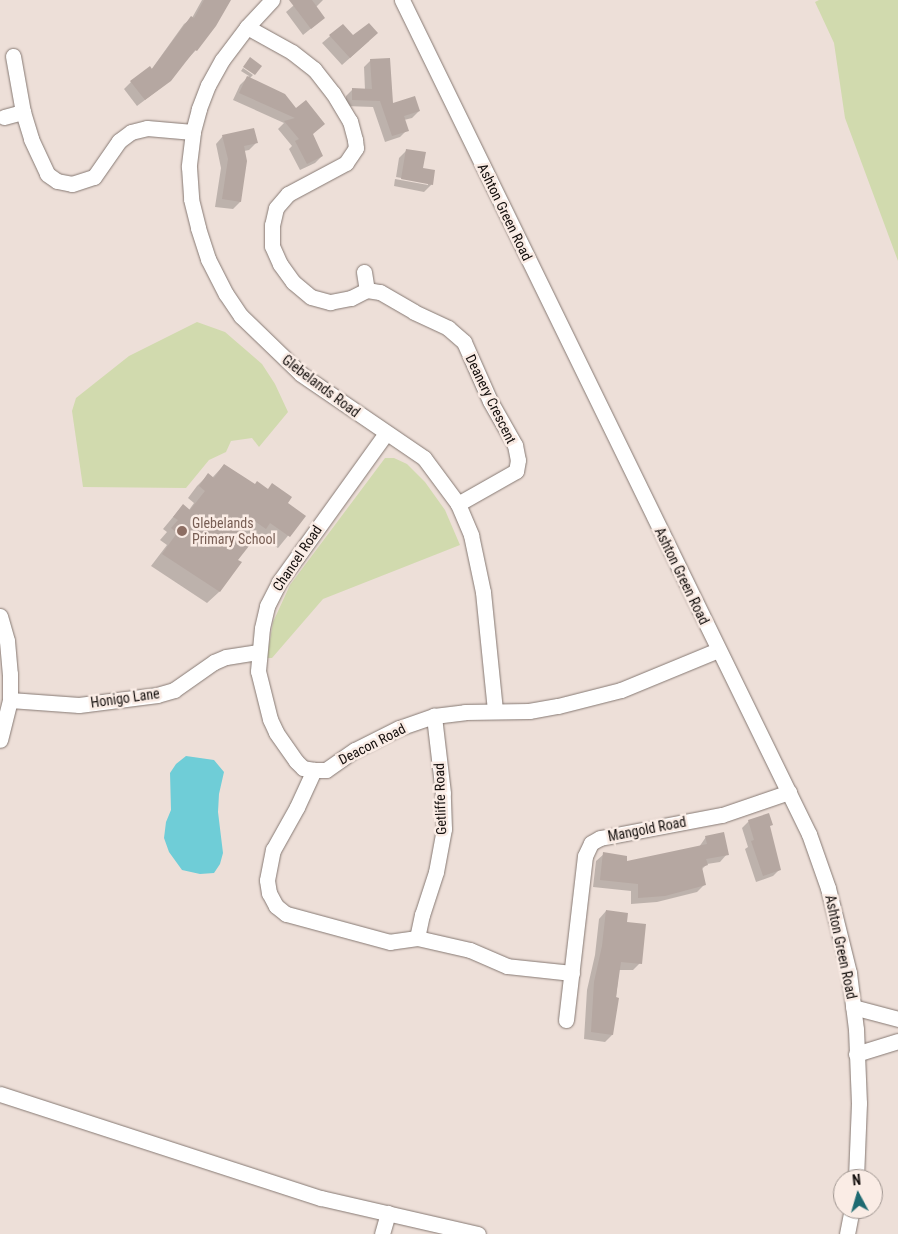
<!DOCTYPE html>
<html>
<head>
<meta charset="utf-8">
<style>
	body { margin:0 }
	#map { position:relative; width:898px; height:1234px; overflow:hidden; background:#eddfd8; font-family:"Roboto Condensed",sans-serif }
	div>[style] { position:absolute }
	.green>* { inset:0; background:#d1daae }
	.water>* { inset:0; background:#6fcdd7 }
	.shadow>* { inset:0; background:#0003 }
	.building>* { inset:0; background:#b5a7a1 }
	.roads { filter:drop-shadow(0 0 1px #867973) drop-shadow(0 0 1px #867973) }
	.minor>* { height:15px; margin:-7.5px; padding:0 7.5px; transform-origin:7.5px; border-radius:7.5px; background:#fff }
	.dots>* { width:14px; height:14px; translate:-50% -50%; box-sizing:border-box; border:2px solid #faece5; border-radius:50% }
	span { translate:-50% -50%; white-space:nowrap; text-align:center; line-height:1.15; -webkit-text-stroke:5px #faece5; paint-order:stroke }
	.street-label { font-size:14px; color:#140f0d }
	.education-label { font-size:14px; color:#785e54 }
	.left { translate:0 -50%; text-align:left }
	.north { position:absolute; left:833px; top:1169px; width:50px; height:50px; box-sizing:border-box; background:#faece5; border:1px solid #9e948f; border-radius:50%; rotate:354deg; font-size:14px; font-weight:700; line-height:20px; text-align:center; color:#140f0d }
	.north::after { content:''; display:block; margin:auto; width:18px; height:22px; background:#1e6a71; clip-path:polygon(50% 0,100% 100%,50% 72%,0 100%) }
</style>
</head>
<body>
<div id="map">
	<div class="green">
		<i style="clip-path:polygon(819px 0,898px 0,898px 261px,845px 118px,834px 43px,815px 2px)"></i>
		<i style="clip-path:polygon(197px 322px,225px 332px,262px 364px,275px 384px,288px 412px,259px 447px,252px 438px,231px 441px,226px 452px,209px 460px,186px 488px,83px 487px,72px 411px,76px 398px,129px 356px)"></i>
		<i style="clip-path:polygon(385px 458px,394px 458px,407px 464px,425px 482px,445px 510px,460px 545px,323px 599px,272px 658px,267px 658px,273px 622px,290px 585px)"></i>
	</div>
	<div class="water">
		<i style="clip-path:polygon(186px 756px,214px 760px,224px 772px,219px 794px,218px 812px,223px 853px,220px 864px,214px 873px,200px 874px,182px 870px,169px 852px,164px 838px,166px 822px,171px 810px,170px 773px,176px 764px)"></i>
	</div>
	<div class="shadow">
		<i style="clip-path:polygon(202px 0,229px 0,196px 50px,162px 87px,137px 106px,124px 89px,131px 82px,151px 70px,184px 24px,192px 18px)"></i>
		<i style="clip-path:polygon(300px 0,323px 0,316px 7px,324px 18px,303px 35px,286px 12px)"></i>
		<i style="clip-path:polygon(342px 26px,353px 36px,369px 41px,342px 65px,322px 43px)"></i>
		<i style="clip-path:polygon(371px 60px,392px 104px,419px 111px,412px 118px,404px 120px,407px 130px,400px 137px,385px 142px,373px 107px,345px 106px,346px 96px,353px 89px,365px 90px,364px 67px)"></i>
		<i style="clip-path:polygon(243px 68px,253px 75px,249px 79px,284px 95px,312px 135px,322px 156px,315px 163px,300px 170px,289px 149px,292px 146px,278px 129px,284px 123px,233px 100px,240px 85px,249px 76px,241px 71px)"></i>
		<i style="clip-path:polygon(223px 136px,256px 143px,249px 150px,244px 151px,240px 202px,233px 209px,215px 207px,221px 168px,216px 144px)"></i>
		<i style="clip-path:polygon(407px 150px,432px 184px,424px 192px,394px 186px,395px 179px,428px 185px,428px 183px,396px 177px,399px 158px)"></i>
		<i style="clip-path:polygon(224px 465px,304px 516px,278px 548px,259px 535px,254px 540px,242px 532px,237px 539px,237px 560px,240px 563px,219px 592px,207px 603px,151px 566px,167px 545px,160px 540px,167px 532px,163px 529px,183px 505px,189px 510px,194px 503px,188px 498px,197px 486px,208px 475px,212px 478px)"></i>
		<i style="clip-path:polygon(749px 821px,769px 827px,780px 869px,773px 876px,756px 882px,745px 849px,748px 847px,742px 828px)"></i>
		<i style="clip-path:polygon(706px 837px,727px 854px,720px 862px,707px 864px,701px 870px,704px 885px,697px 892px,657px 902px,631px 904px,631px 891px,593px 887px,596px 861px,604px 854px,626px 862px,699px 847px)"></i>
		<i style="clip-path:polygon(606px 911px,640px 963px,633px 970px,619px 970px,612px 1035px,605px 1042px,584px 1039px,587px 990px,595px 955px,599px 919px)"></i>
	</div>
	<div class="building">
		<i style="clip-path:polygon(204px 0,231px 0,216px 26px,197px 51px,195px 50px,171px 81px,145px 100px,130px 81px,150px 66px,152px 69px,191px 16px,194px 18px)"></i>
		<i style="clip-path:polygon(289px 0,312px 0,325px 18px,311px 29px)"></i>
		<i style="clip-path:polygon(369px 23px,378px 33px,350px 58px,329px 35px,343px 24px,353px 35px)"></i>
		<i style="clip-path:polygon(250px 57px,262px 66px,255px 75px,243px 67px)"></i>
		<i style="clip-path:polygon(390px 58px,393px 103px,415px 96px,420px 111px,404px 116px,409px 131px,392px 136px,380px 101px,352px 100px,352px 88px,372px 89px,370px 59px)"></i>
		<i style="clip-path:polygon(247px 76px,285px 94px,296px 108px,306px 100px,325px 124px,313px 134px,323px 156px,307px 164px,295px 141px,299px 139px,284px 121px,295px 118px,239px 93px)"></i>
		<i style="clip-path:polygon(254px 128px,258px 143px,244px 146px,247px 161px,241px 202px,222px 199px,228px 159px,222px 135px)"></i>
		<i style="clip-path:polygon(406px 149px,426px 152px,423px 168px,435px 170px,433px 185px,401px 179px)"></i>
		<i style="clip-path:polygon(224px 464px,255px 484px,257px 481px,268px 489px,272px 483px,292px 497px,288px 503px,306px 516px,290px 537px,270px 523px,266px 529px,253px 520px,239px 539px,249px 546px,238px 560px,242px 562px,220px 592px,162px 554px,177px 533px,171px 528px,178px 520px,173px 517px,183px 504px,190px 510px,205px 491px,199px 486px,208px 473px,214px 478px)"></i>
		<i style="clip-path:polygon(769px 813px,773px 825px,770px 826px,781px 870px,763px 876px,751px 841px,754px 840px,748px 820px)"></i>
		<i style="clip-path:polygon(724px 832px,729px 855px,706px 859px,708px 865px,702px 867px,706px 885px,665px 896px,638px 898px,638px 884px,600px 880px,603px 852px,627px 856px,627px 861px,707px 844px,705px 836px)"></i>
		<i style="clip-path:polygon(606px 910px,628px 913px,627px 922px,646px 924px,642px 964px,621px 962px,616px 997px,619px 998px,613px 1035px,591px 1032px,594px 982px,602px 946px)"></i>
	</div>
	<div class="roads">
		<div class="minor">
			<i style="left:272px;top:0;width:37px;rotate:133deg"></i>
			<i style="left:247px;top:27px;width:41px;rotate:127.1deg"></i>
			<i style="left:222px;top:60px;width:29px;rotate:119deg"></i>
			<i style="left:208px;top:85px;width:26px;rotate:111deg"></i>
			<i style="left:199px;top:109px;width:24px;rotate:105deg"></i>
			<i style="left:193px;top:132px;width:35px;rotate:97deg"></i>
			<i style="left:189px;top:167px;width:32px;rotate:86deg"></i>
			<i style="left:191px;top:199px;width:30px;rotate:76deg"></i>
			<i style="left:198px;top:228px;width:33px;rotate:72deg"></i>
			<i style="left:208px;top:259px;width:39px;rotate:63deg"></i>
			<i style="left:226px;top:294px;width:27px;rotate:56deg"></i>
			<i style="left:241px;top:316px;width:83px;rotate:44deg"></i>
			<i style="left:301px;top:374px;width:149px;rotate:34.3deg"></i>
			<i style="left:424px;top:458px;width:57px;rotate:53.5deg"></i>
			<i style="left:458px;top:504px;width:34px;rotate:67deg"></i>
			<i style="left:471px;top:535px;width:58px;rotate:78.1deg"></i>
			<i style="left:483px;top:592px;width:119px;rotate:84.2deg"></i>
			<i style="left:402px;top:0;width:928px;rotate:63.99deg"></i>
			<i style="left:809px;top:834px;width:57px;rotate:70.6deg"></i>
			<i style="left:828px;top:888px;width:88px;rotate:76.1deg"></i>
			<i style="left:849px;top:973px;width:56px;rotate:82.9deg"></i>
			<i style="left:856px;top:1029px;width:74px;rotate:87.7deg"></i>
			<i style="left:859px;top:1103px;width:76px;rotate:92.3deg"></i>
			<i style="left:247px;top:27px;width:51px;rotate:29.1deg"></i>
			<i style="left:292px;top:52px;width:28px;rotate:38deg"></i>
			<i style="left:314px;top:69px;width:31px;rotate:52deg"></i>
			<i style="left:333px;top:93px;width:33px;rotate:59deg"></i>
			<i style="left:350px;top:121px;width:20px;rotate:75deg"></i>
			<i style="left:355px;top:140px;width:8px;rotate:83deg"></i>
			<i style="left:356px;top:148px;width:18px;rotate:124deg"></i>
			<i style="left:346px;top:163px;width:66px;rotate:151.9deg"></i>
			<i style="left:288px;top:194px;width:18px;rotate:131deg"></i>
			<i style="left:276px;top:208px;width:17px;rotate:103deg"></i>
			<i style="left:272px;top:225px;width:21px;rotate:90deg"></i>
			<i style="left:272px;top:246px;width:20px;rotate:66deg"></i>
			<i style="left:280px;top:264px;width:22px;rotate:54deg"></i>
			<i style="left:293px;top:282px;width:23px;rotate:40deg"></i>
			<i style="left:311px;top:297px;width:20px;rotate:15deg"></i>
			<i style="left:330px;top:302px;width:21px;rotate:-11deg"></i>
			<i style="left:351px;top:298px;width:18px;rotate:-27deg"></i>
			<i style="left:367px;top:290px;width:13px;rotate:9deg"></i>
			<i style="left:380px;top:292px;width:39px;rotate:30deg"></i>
			<i style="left:414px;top:312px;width:38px;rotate:25deg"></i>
			<i style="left:448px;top:328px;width:21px;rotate:41deg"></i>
			<i style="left:464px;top:342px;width:64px;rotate:66.2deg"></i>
			<i style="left:490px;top:401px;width:51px;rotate:60.4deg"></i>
			<i style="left:515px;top:445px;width:15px;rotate:79deg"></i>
			<i style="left:518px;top:460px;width:11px;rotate:100deg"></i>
			<i style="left:516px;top:471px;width:67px;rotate:150.4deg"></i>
			<i style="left:13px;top:56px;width:57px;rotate:79.9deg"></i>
			<i style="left:23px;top:112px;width:28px;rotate:73deg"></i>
			<i style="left:31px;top:139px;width:38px;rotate:65deg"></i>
			<i style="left:47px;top:174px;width:12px;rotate:35deg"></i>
			<i style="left:57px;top:181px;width:15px;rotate:11deg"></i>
			<i style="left:72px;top:184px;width:23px;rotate:-18deg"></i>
			<i style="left:94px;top:177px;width:44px;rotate:-55.2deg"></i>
			<i style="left:119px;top:141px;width:15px;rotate:-37deg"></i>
			<i style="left:131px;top:132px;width:16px;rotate:-14deg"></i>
			<i style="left:147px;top:128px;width:46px;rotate:5deg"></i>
			<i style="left:4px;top:117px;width:20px;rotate:-15deg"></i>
			<i style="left:364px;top:272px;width:18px;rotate:81deg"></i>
			<i style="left:0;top:616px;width:26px;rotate:74deg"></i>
			<i style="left:7px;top:641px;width:33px;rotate:85deg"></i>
			<i style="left:10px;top:674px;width:26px;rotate:90deg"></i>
			<i style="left:10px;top:700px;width:41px;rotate:104deg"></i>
			<i style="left:10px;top:700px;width:69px;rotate:4.1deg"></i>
			<i style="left:79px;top:705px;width:79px;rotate:-7.3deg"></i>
			<i style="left:157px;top:695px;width:18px;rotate:-16deg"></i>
			<i style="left:174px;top:690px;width:49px;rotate:-35deg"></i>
			<i style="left:214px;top:662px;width:13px;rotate:-23deg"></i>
			<i style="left:226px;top:657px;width:33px;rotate:-9deg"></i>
			<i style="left:314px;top:770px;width:11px;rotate:-170deg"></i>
			<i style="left:303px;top:768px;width:10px;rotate:-135deg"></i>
			<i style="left:296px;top:761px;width:35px;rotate:-125deg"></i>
			<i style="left:276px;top:732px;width:14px;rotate:-115deg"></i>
			<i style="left:270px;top:719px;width:49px;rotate:-104deg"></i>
			<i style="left:258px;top:671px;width:43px;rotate:-84.7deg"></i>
			<i style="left:262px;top:628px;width:23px;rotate:-77deg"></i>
			<i style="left:267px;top:606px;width:27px;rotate:-63deg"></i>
			<i style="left:279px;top:582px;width:183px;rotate:-54.3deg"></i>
			<i style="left:417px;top:938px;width:24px;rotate:-78deg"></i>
			<i style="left:422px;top:915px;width:45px;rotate:-72deg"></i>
			<i style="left:436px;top:872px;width:44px;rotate:-79.5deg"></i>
			<i style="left:444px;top:829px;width:36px;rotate:-92deg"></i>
			<i style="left:443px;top:793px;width:78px;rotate:-96.7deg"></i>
			<i style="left:572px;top:973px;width:65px;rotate:-173.9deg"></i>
			<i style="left:507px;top:966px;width:40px;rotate:-156.6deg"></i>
			<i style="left:470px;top:950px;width:54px;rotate:-167.2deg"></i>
			<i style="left:417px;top:938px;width:27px;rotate:172deg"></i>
			<i style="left:390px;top:942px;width:108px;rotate:-164.9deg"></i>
			<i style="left:286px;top:914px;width:13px;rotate:-141deg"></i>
			<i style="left:276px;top:906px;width:15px;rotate:-118deg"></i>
			<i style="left:269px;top:893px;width:13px;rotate:-99deg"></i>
			<i style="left:267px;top:880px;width:31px;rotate:-79deg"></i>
			<i style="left:273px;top:850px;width:49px;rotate:-60.8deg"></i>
			<i style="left:297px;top:807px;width:41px;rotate:-65.3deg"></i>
			<i style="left:314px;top:770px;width:12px"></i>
			<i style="left:326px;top:770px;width:35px;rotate:-35deg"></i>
			<i style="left:355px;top:750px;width:49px;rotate:-26.6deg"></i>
			<i style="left:399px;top:728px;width:37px;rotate:-19deg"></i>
			<i style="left:434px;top:716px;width:31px;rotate:-7deg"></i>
			<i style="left:465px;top:712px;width:64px;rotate:-0.9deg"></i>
			<i style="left:529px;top:711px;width:29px;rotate:-10deg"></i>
			<i style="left:558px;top:706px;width:65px;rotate:-14.3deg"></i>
			<i style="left:621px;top:690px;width:105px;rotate:-22.4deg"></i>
			<i style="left:853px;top:1007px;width:47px;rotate:14.9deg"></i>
			<i style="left:566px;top:1020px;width:165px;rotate:-83.4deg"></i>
			<i style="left:585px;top:856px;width:14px;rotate:-65deg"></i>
			<i style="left:591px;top:843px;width:10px;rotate:-29deg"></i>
			<i style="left:600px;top:838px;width:124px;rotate:-10.7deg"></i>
			<i style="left:722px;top:815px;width:71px;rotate:-18.9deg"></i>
			<i style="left:856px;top:1054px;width:44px;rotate:-17.2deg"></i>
			<i style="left:0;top:1094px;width:337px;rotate:18deg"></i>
			<i style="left:321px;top:1198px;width:161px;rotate:12.9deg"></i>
			<i style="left:382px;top:1234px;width:22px;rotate:-74deg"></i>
			<i style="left:847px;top:1234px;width:25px;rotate:-79deg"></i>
		</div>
	</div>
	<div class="dots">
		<i style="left:182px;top:531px;background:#8d6e63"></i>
	</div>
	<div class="street-label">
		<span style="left:505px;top:212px;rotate:64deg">Ashton Green Road</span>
		<span style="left:321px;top:386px;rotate:37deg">Glebelands Road</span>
		<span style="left:491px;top:399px;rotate:64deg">Deanery Crescent</span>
		<span style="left:297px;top:558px;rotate:-56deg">Chancel Road</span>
		<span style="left:682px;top:576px;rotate:64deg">Ashton Green Road</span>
		<span style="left:125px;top:698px;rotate:-8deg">Honigo Lane</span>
		<span style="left:372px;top:744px;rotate:-27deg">Deacon Road</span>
		<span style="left:440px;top:799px;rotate:-92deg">Getliffe Road</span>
		<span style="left:647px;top:829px;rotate:-11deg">Mangold Road</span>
		<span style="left:841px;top:947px;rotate:78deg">Ashton Green Road</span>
	</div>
	<div class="education-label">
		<span class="left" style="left:192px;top:531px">Glebelands<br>Primary School</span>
	</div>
	<div class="north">N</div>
</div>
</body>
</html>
